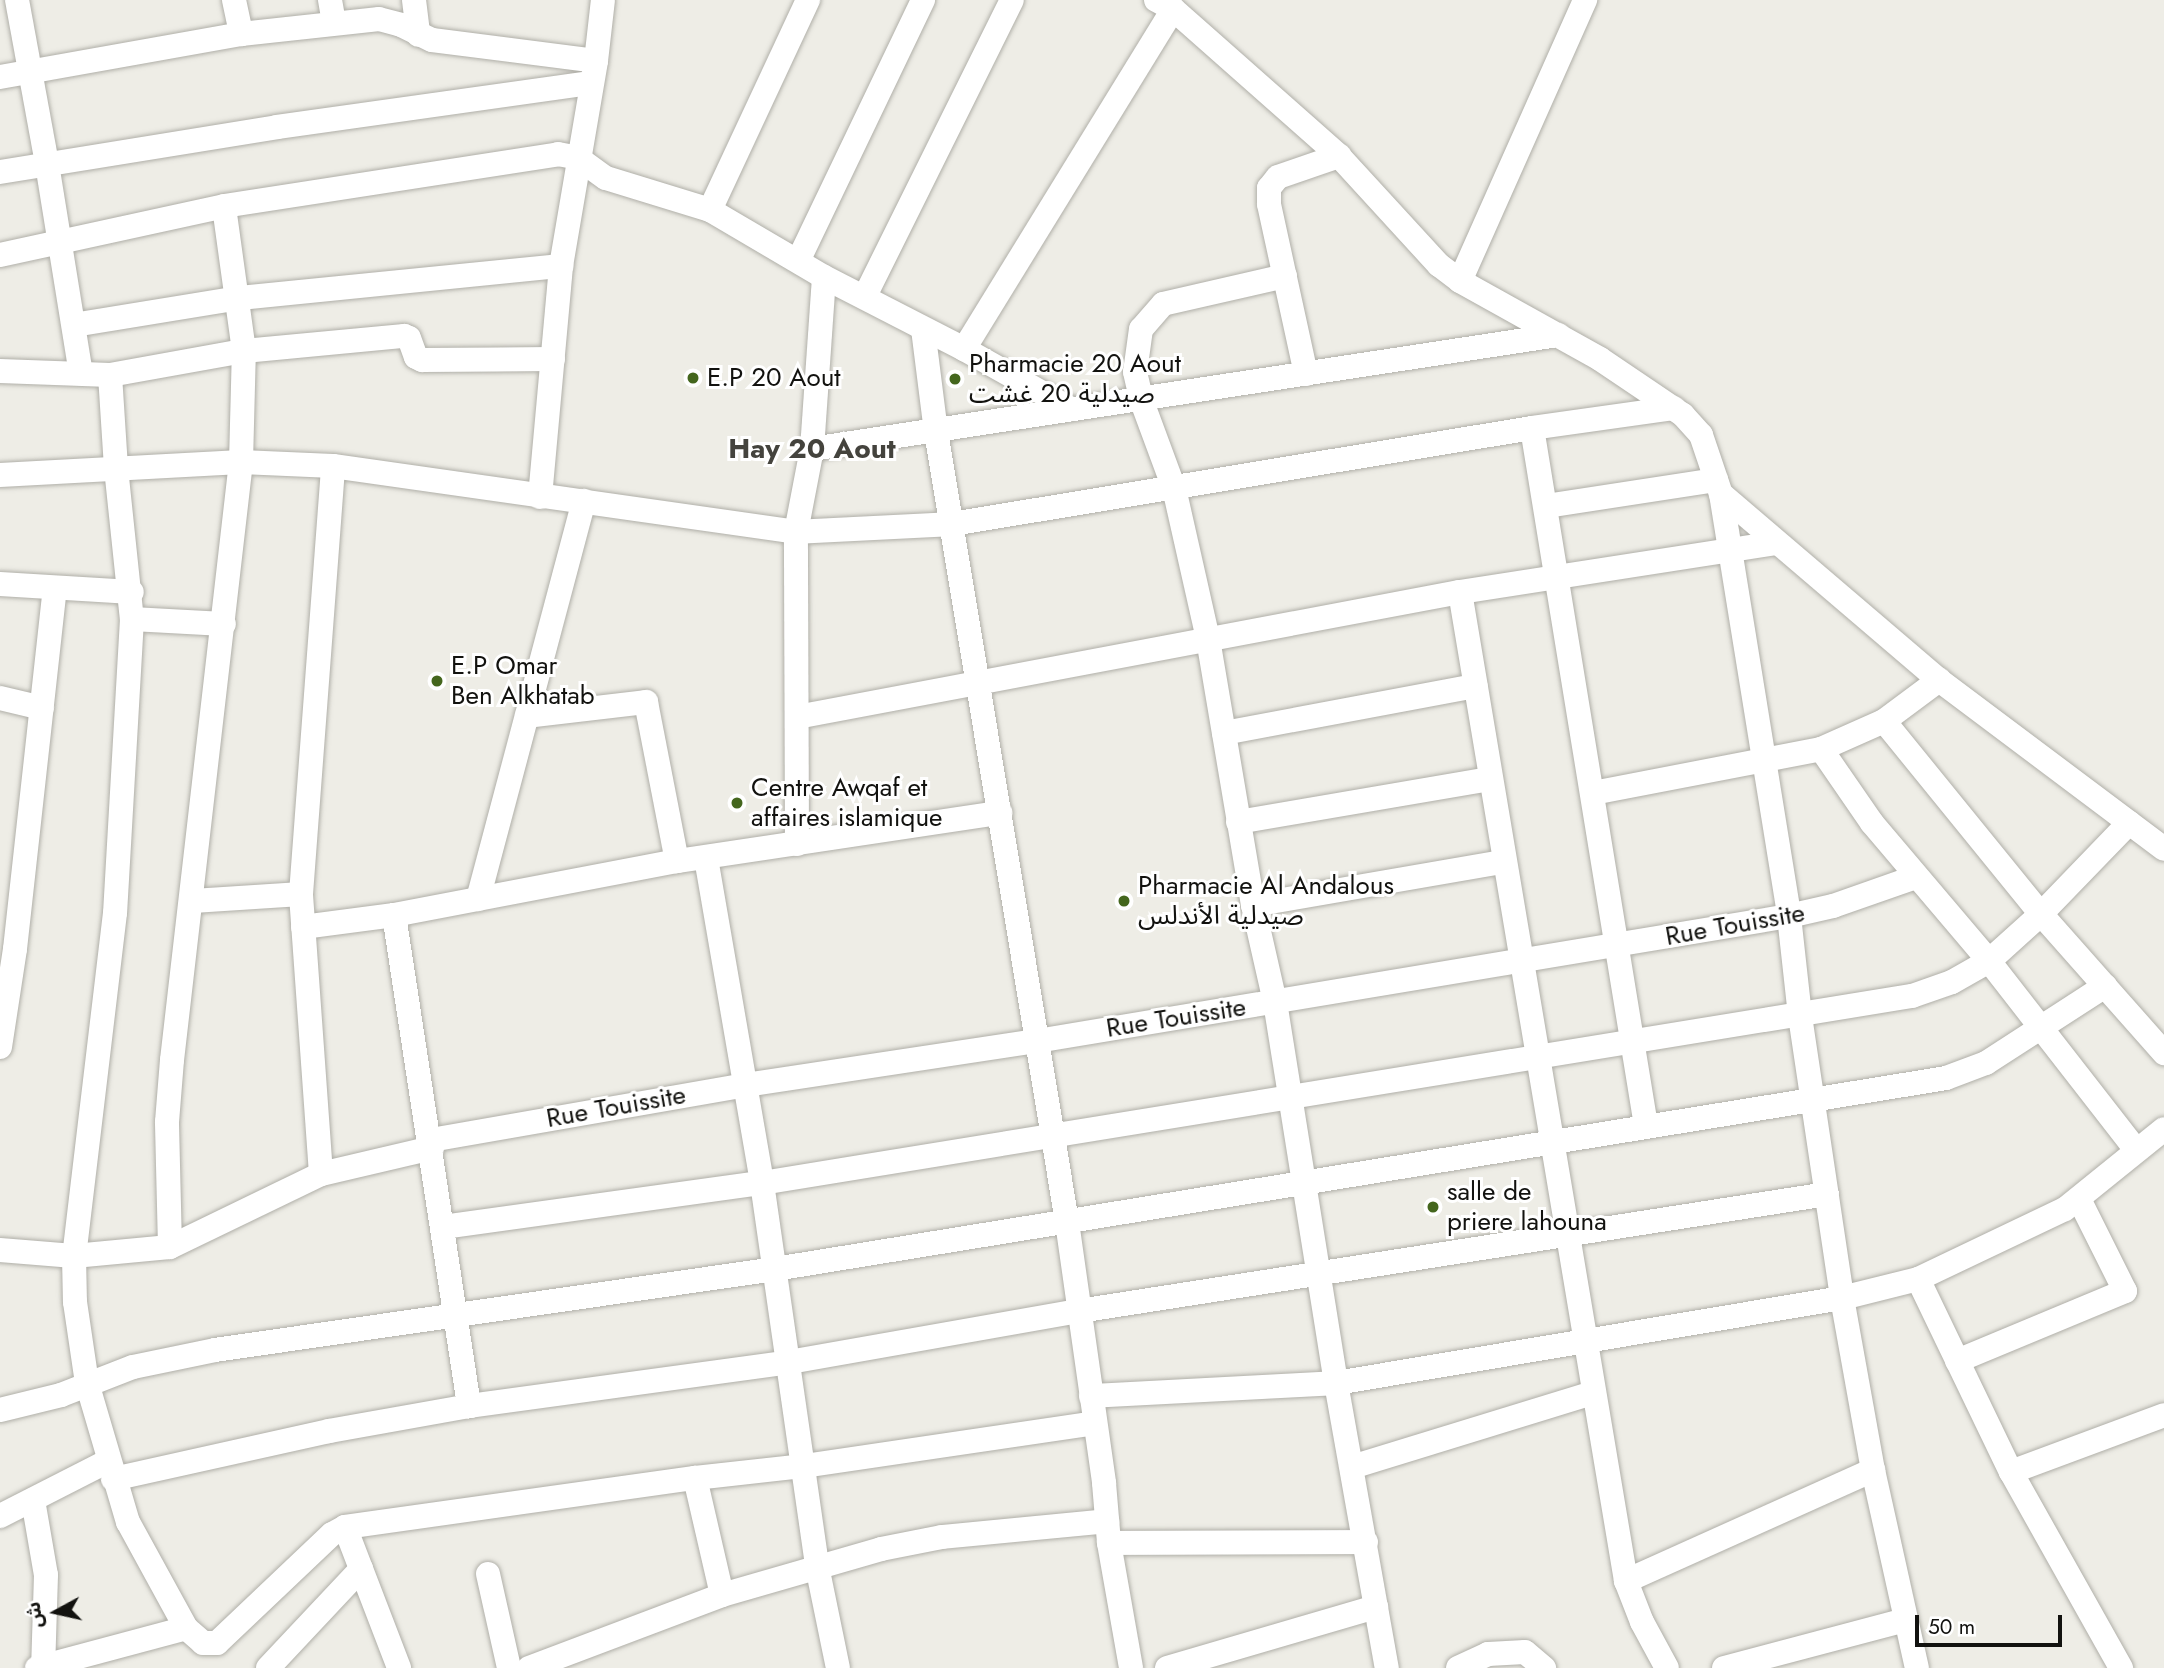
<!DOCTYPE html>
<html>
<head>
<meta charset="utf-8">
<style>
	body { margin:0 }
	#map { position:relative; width:2164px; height:1668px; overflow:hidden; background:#eeede6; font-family:Jost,"Noto Sans Arabic",sans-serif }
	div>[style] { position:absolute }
	.roads { filter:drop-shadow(0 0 2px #b0afa8) drop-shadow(0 0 2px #b0afa8) }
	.minor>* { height:24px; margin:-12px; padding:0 12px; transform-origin:12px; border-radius:12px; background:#fff }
	.dots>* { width:19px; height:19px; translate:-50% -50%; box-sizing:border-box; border:4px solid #fff; border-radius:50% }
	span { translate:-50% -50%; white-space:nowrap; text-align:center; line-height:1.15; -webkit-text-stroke:6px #fff; paint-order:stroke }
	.poi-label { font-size:26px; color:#12120f }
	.left { translate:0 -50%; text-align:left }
	.street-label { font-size:26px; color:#12120f }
	.neighbourhood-label { font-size:28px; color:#44433d; font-weight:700 }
	.north { position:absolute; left:21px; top:1577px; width:70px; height:70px; -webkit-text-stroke:5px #fff; paint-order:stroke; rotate:262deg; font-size:19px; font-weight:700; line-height:28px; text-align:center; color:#12120f }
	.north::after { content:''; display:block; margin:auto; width:24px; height:32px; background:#12120f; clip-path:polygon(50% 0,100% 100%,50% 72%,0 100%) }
	.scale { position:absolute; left:1915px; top:1615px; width:147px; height:32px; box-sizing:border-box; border:4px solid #12120f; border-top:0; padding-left:9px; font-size:21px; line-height:24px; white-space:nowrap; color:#12120f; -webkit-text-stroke:5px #fff; paint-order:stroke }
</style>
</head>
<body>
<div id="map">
	<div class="roads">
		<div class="minor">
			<i style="left:17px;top:0;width:167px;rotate:79.6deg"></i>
			<i style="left:47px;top:164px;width:212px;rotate:80.8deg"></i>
			<i style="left:234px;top:0;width:35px;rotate:78deg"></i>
			<i style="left:330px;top:0;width:23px;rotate:80deg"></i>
			<i style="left:414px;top:0;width:35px;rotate:83deg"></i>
			<i style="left:1156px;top:0;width:19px;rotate:28deg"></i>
			<i style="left:1173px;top:9px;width:222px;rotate:41.5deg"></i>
			<i style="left:1339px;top:156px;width:148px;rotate:47.5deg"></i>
			<i style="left:1439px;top:265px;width:26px;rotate:37deg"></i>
			<i style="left:1460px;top:281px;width:160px;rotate:29.1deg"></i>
			<i style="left:1600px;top:359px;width:100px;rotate:34deg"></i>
			<i style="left:1683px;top:415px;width:27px;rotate:48deg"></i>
			<i style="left:1701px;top:435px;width:62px;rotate:71.3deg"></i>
			<i style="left:1721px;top:494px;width:427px;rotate:80.8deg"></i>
			<i style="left:1789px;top:916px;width:101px;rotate:83.7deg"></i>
			<i style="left:1800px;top:1016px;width:285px;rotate:81.5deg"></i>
			<i style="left:1842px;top:1298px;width:175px;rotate:79.8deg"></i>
			<i style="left:1873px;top:1470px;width:203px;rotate:77.5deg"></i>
			<i style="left:0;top:77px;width:245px;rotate:-10.1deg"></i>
			<i style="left:241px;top:34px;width:139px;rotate:-6.2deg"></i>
			<i style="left:379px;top:19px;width:23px;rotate:15deg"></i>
			<i style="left:401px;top:25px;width:34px;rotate:26deg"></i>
			<i style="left:432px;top:40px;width:165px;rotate:7.3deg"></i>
			<i style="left:0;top:172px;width:281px;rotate:-9.2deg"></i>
			<i style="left:277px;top:127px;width:317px;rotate:-8deg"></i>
			<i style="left:710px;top:210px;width:232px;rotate:-65deg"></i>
			<i style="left:0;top:255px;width:229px;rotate:-12.3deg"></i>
			<i style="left:224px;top:206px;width:338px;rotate:-8.8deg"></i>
			<i style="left:558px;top:154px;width:20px;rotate:11deg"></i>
			<i style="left:578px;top:158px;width:34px;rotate:36deg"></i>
			<i style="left:606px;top:178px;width:109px;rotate:17.1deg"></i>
			<i style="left:710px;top:210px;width:132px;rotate:30.4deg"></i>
			<i style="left:824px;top:277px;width:157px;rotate:27.2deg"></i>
			<i style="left:964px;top:349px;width:123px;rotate:29.3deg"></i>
			<i style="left:799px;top:259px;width:287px;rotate:-64.4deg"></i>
			<i style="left:1285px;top:276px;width:125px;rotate:167.1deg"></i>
			<i style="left:1163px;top:304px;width:33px;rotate:131deg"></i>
			<i style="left:1141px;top:329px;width:43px;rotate:97.9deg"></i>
			<i style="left:1135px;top:372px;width:28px;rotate:77deg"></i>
			<i style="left:1141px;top:399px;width:95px;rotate:69.7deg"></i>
			<i style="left:1174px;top:488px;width:155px;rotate:77.3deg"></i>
			<i style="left:1208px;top:639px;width:270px;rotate:80.4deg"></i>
			<i style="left:1253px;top:905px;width:99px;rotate:77.2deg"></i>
			<i style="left:1275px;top:1002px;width:386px;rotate:80.9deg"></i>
			<i style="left:1336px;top:1383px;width:290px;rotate:79.9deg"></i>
			<i style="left:1460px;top:281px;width:308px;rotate:-66deg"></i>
			<i style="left:865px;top:296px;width:330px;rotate:-63.6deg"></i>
			<i style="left:74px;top:325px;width:167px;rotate:-9.3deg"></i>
			<i style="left:239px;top:298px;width:324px;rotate:-5.7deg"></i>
			<i style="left:923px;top:329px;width:104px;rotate:82.8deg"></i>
			<i style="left:936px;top:432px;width:801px;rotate:80.58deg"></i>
			<i style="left:1067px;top:1222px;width:264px;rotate:81.9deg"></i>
			<i style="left:1104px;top:1483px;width:60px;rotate:85.2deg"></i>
			<i style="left:1109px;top:1543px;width:127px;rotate:80deg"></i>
			<i style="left:964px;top:349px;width:399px;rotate:-58.4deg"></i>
			<i style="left:0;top:371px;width:110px;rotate:2.1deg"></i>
			<i style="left:110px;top:375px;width:136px;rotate:-10.2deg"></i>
			<i style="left:244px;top:351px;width:161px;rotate:-5.4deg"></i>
			<i style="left:404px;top:336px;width:5px;rotate:22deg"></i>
			<i style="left:409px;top:338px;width:20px;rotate:70deg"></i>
			<i style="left:416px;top:357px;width:7px;rotate:27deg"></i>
			<i style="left:422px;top:360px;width:131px;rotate:-0.4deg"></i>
			<i style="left:1306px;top:374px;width:174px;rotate:-102.3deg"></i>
			<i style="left:1269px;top:204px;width:16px;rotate:-90deg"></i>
			<i style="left:1269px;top:188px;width:14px;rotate:-51deg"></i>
			<i style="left:1278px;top:177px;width:65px;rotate:-19deg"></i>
			<i style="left:110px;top:375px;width:93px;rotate:86.3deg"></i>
			<i style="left:116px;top:468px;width:152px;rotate:84deg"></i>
			<i style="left:132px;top:619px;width:294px;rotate:93.3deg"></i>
			<i style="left:115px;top:913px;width:345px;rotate:96.8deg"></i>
			<i style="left:74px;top:1256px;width:46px;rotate:88.8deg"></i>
			<i style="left:75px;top:1302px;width:82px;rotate:81.6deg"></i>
			<i style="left:87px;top:1383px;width:145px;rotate:73.6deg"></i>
			<i style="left:128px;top:1522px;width:121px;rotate:61.3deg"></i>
			<i style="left:186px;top:1628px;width:23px;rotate:41deg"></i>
			<i style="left:203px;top:1643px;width:14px"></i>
			<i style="left:217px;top:1643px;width:158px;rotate:-43.5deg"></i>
			<i style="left:332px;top:1534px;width:15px;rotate:-28deg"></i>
			<i style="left:345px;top:1527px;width:353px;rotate:-8deg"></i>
			<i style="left:695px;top:1478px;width:110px;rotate:-6.3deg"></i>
			<i style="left:804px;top:1466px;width:294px;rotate:-8.4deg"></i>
			<i style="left:1532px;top:428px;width:707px;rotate:80.72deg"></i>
			<i style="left:812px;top:449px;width:755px;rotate:-8.69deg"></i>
			<i style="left:0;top:475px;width:241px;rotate:-3.1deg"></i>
			<i style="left:241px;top:462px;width:92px;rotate:2.5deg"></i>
			<i style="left:333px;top:466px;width:468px;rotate:8.1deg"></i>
			<i style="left:796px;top:532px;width:85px;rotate:-79.1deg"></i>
			<i style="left:812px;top:449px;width:172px;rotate:-86deg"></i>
			<i style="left:1721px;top:494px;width:287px;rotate:40.5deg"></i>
			<i style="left:1939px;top:680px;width:281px;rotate:36.9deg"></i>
			<i style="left:540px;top:497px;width:232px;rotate:-84.8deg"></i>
			<i style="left:561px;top:266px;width:208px;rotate:-80.3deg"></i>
			<i style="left:596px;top:61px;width:61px;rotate:-83.5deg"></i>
			<i style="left:1546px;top:506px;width:172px;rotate:-8.7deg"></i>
			<i style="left:0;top:584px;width:132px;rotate:3.5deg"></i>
			<i style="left:1460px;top:592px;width:1003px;rotate:80.47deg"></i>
			<i style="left:1626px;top:1581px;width:44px;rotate:68.7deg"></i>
			<i style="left:1642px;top:1622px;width:52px;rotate:61.5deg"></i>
			<i style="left:132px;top:619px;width:92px;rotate:3.1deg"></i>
			<i style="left:0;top:698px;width:43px;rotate:13.4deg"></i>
			<i style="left:527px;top:716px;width:120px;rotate:-6.7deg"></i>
			<i style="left:646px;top:702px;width:162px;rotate:79deg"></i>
			<i style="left:797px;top:717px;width:675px;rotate:-10.68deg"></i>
			<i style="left:1460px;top:592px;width:320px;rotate:-8.8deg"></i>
			<i style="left:1884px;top:721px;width:249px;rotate:50.9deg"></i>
			<i style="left:2041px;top:914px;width:186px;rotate:48.5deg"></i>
			<i style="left:1224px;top:733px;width:256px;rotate:-10.6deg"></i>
			<i style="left:1821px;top:749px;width:90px;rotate:55.4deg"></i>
			<i style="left:1872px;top:823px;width:181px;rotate:49.7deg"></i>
			<i style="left:1989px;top:961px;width:239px;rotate:52.1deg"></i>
			<i style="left:1593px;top:793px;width:232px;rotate:-10.9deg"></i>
			<i style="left:1821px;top:749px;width:69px;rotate:-24deg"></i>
			<i style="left:1884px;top:721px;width:69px;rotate:-36.7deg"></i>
			<i style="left:1238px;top:822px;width:256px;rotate:-9.7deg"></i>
			<i style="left:797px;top:844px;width:312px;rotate:-90.2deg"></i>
			<i style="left:796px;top:532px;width:156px;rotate:-2.9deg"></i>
			<i style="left:952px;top:524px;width:588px;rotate:-9.4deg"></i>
			<i style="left:1532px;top:428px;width:143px;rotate:-8deg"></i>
			<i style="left:706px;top:858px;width:330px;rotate:80.2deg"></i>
			<i style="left:762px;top:1183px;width:387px;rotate:81.8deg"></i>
			<i style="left:817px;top:1566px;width:104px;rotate:78.4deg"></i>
			<i style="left:478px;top:899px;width:412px;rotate:-75.1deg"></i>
			<i style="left:193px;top:901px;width:108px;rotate:-3.7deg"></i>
			<i style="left:1253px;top:905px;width:254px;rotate:-9.8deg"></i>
			<i style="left:394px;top:915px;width:497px;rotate:81.3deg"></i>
			<i style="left:303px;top:927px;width:92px;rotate:-7.5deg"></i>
			<i style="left:394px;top:915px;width:288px;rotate:-10.8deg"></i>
			<i style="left:677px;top:861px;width:327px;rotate:-8.5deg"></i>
			<i style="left:0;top:1047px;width:99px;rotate:-81.3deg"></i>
			<i style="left:15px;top:949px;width:363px;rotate:-83.7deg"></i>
			<i style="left:431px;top:1140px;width:319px;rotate:-9.9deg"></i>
			<i style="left:745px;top:1085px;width:295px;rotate:-8.6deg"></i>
			<i style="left:1037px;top:1041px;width:762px;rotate:-9.44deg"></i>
			<i style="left:1789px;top:916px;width:45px;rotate:-12.8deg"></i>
			<i style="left:1833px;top:906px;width:88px;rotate:-19.3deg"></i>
			<i style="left:321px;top:1174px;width:281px;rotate:-94.1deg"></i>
			<i style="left:301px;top:894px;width:429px;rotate:-85.7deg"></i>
			<i style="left:443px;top:1227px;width:322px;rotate:-7.9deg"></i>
			<i style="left:762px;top:1183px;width:1165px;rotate:-9.24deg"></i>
			<i style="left:1912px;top:996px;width:42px;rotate:-19.3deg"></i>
			<i style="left:1952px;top:982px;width:43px;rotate:-29.6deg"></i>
			<i style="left:1989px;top:961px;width:70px;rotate:-42.1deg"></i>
			<i style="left:2041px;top:914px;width:127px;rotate:-46deg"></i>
			<i style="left:170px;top:1247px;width:168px;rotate:-25.8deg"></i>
			<i style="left:321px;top:1174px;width:114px;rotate:-13.2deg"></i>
			<i style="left:0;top:1250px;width:74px;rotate:4.6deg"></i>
			<i style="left:74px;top:1256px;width:96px;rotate:-5.4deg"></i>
			<i style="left:170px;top:1247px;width:125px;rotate:-91.4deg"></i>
			<i style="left:167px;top:1122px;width:62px;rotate:-85.4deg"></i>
			<i style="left:172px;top:1060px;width:602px;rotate:-83.42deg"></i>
			<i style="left:241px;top:462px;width:111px;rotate:-88.5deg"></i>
			<i style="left:244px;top:351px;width:146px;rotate:-97.9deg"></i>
			<i style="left:1918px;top:1279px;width:214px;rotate:64.3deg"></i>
			<i style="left:2011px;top:1472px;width:225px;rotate:60.7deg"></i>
			<i style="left:1957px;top:1361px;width:182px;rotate:-22.6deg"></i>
			<i style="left:2125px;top:1291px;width:103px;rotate:-116.6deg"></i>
			<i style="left:1091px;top:1396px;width:245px;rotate:-3deg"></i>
			<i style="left:1336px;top:1383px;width:513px;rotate:-9.54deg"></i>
			<i style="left:1842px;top:1298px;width:78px;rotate:-14deg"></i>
			<i style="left:1918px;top:1279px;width:163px;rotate:-25.5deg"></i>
			<i style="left:2065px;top:1209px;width:127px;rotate:-38.9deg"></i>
			<i style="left:0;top:1410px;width:63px;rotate:-13.8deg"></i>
			<i style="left:61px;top:1395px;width:77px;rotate:-21.3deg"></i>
			<i style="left:133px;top:1367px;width:84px;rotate:-11.7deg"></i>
			<i style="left:215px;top:1350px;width:566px;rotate:-8.23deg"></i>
			<i style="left:775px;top:1269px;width:1186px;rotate:-9.26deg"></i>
			<i style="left:1946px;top:1078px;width:43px;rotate:-20.6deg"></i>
			<i style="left:1986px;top:1063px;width:142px;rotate:-32.9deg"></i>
			<i style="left:1352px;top:1467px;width:252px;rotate:-17.1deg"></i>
			<i style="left:2011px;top:1472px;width:163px;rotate:-20.4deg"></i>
			<i style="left:695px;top:1478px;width:120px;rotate:77deg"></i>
			<i style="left:113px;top:1479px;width:221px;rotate:-12.5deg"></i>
			<i style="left:329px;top:1431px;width:142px;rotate:-10.1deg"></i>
			<i style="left:469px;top:1406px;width:323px;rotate:-7.8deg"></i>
			<i style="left:789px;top:1362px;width:294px;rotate:-10deg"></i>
			<i style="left:1079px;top:1311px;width:757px;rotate:-8.89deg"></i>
			<i style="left:33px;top:1500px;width:76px;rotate:80.2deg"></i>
			<i style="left:46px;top:1575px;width:93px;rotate:91.8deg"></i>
			<i style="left:0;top:1516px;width:121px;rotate:-27deg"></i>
			<i style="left:345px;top:1527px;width:151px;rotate:69deg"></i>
			<i style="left:1109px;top:1543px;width:257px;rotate:-0.2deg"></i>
			<i style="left:488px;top:1574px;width:96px;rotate:77.4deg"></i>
			<i style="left:1626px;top:1581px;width:271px;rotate:-24.2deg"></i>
			<i style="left:37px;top:1668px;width:154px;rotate:-15deg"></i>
			<i style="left:268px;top:1668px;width:136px;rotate:-46.8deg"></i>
			<i style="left:529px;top:1668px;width:206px;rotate:-20.7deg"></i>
			<i style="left:722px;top:1595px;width:166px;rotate:-16.1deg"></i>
			<i style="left:881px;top:1549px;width:62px;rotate:-11.1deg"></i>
			<i style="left:942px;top:1537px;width:166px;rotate:-5.5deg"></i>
			<i style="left:1167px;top:1668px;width:218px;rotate:-16.3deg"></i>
			<i style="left:1458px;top:1668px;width:33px;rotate:-25deg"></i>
			<i style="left:1488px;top:1654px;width:37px;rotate:-3deg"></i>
			<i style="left:1525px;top:1652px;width:25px;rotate:40deg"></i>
			<i style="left:1724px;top:1668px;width:188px;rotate:-14.8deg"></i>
		</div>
	</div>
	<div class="dots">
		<i style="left:693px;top:378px;background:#44661d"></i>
		<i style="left:955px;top:379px;background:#44661d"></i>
		<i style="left:437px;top:681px;background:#44661d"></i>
		<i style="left:737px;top:803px;background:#44661d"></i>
		<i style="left:1124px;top:901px;background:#44661d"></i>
		<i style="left:1433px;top:1207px;background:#44661d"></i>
	</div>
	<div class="poi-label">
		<span class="left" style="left:969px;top:379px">Pharmacie 20 Aout<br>صيدلية 20 غشت</span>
		<span class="left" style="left:707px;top:378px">E.P 20 Aout</span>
		<span class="left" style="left:451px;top:681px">E.P Omar<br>Ben Alkhatab</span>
		<span class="left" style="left:751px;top:803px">Centre Awqaf et<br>affaires islamique</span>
		<span class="left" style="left:1138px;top:901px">Pharmacie Al Andalous<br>صيدلية الأندلس</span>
		<span class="left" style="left:1447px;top:1207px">salle de<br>priere lahouna</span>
	</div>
	<div class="street-label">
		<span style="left:1735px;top:925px;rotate:-10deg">Rue Touissite</span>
		<span style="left:1176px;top:1018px;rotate:-9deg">Rue Touissite</span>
		<span style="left:616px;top:1107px;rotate:-10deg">Rue Touissite</span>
	</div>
	<div class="neighbourhood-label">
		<span style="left:812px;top:449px">Hay 20 Aout</span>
	</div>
	<div class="north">ش</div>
	<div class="scale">50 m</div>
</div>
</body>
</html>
